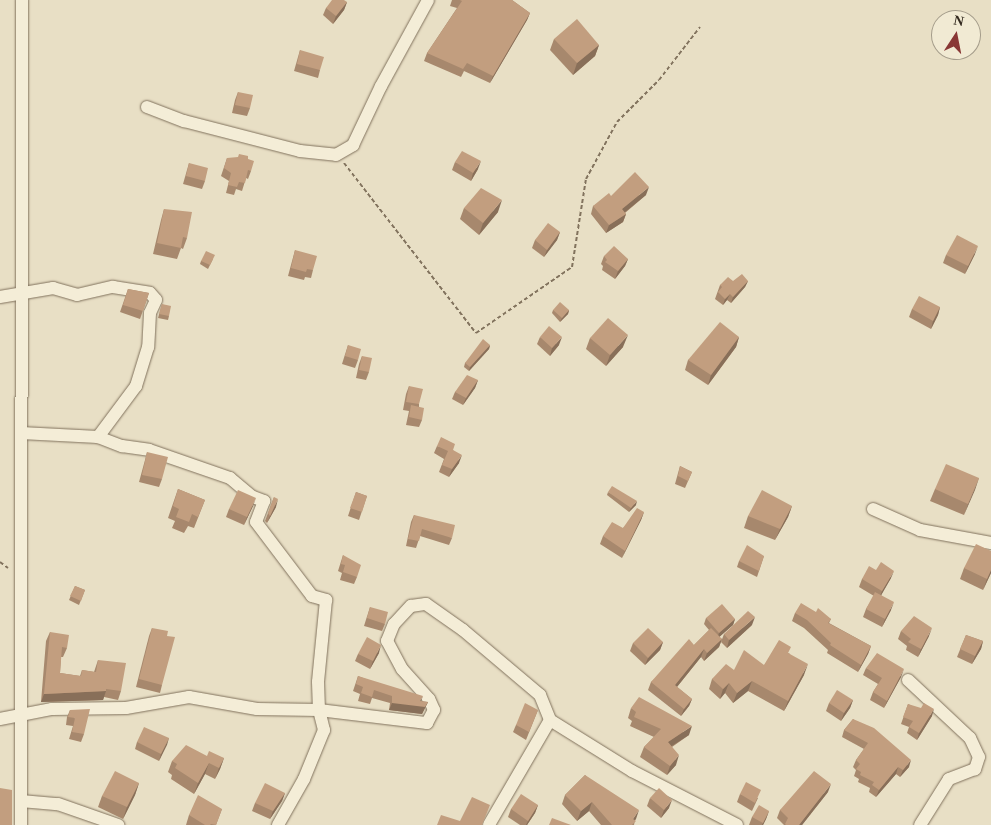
<!DOCTYPE html>
<html>
<head>
<meta charset="utf-8">
<style>
	body { margin:0 }
	#map { position:relative; width:991px; height:825px; overflow:hidden; background:#e8dfc5; font-family:Georgia,serif }
	div>[style] { position:absolute }
	.path>* { height:2px; margin-top:-1px; transform-origin:0; background:repeating-linear-gradient(90deg,#81725d 0 4px,transparent 0 6.5px) }
	.roads { filter:drop-shadow(0 0 1px #81725d) drop-shadow(0 0 1px #81725d) }
	.minor>* { height:12px; margin:-6px; padding:0 6px; transform-origin:6px; border-radius:6px; background:#f4edd7 }
	.wall>* { inset:0; background:#a7886d }
	.shaded-wall>* { inset:0; background:#886f59 }
	.building>* { inset:0; background:#c29e7f }
	span { translate:-50% -50%; white-space:nowrap; text-align:center; line-height:1.15; -webkit-text-stroke:4.5px #f1ead3; paint-order:stroke }
	.north { position:absolute; left:931px; top:10px; width:50px; height:50px; box-sizing:border-box; background:#f1ead3; border:1px solid #a59d8b; border-radius:50%; rotate:11deg; font-size:14px; font-weight:700; line-height:20px; text-align:center; color:#332a1f }
	.north::after { content:''; display:block; margin:auto; width:18px; height:22px; background:#893734; clip-path:polygon(50% 0,100% 100%,50% 72%,0 100%) }
</style>
</head>
<body>
<div id="map">
	<div class="path">
		<i style="left:344px;top:163px;width:215px;rotate:52.2deg"></i>
		<i style="left:476px;top:333px;width:116px;rotate:-34.5deg"></i>
		<i style="left:572px;top:267px;width:89px;rotate:-81deg"></i>
		<i style="left:586px;top:179px;width:65px;rotate:-61.5deg"></i>
		<i style="left:617px;top:122px;width:59px;rotate:-45deg"></i>
		<i style="left:659px;top:80px;width:67px;rotate:-52.3deg"></i>
		<i style="left:0;top:562px;width:10px;rotate:37deg"></i>
	</div>
	<div class="roads">
		<div class="minor">
			<i style="left:147px;top:107px;width:40px;rotate:21deg"></i>
			<i style="left:184px;top:121px;width:120px;rotate:14.5deg"></i>
			<i style="left:300px;top:151px;width:36px;rotate:6deg"></i>
			<i style="left:336px;top:155px;width:20px;rotate:-30deg"></i>
			<i style="left:353px;top:145px;width:65px;rotate:-64.6deg"></i>
			<i style="left:381px;top:86px;width:98px;rotate:-61.3deg"></i>
			<i style="left:0;top:297px;width:54px;rotate:-9.6deg"></i>
			<i style="left:53px;top:288px;width:25px;rotate:16deg"></i>
			<i style="left:77px;top:295px;width:37px;rotate:-13deg"></i>
			<i style="left:113px;top:287px;width:37px;rotate:9deg"></i>
			<i style="left:150px;top:293px;width:9px;rotate:49deg"></i>
			<i style="left:156px;top:300px;width:14px;rotate:115deg"></i>
			<i style="left:150px;top:313px;width:34px;rotate:93deg"></i>
			<i style="left:148px;top:347px;width:41px;rotate:107.1deg"></i>
			<i style="left:136px;top:386px;width:64px;rotate:126.7deg"></i>
			<i style="left:21px;top:433px;width:77px;rotate:3deg"></i>
			<i style="left:98px;top:437px;width:26px;rotate:21deg"></i>
			<i style="left:122px;top:446px;width:27px;rotate:8deg"></i>
			<i style="left:149px;top:450px;width:86px;rotate:19.1deg"></i>
			<i style="left:230px;top:478px;width:30px;rotate:40deg"></i>
			<i style="left:253px;top:497px;width:12px;rotate:20deg"></i>
			<i style="left:264px;top:501px;width:22px;rotate:111deg"></i>
			<i style="left:256px;top:522px;width:93px;rotate:52.9deg"></i>
			<i style="left:312px;top:596px;width:15px;rotate:16deg"></i>
			<i style="left:326px;top:600px;width:82px;rotate:95.6deg"></i>
			<i style="left:318px;top:682px;width:28px;rotate:88deg"></i>
			<i style="left:319px;top:710px;width:21px;rotate:76deg"></i>
			<i style="left:324px;top:730px;width:53px;rotate:112.2deg"></i>
			<i style="left:304px;top:779px;width:53px;rotate:119.5deg"></i>
			<i style="left:873px;top:509px;width:51px;rotate:24.1deg"></i>
			<i style="left:920px;top:530px;width:72px;rotate:10.4deg"></i>
			<i style="left:908px;top:680px;width:85px;rotate:43.1deg"></i>
			<i style="left:970px;top:738px;width:21px;rotate:65deg"></i>
			<i style="left:979px;top:757px;width:13px;rotate:108deg"></i>
			<i style="left:975px;top:769px;width:28px;rotate:159deg"></i>
			<i style="left:949px;top:779px;width:54px;rotate:122.2deg"></i>
			<i style="left:0;top:719px;width:53px;rotate:-10.9deg"></i>
			<i style="left:52px;top:709px;width:74px;rotate:-0.8deg"></i>
			<i style="left:126px;top:708px;width:64px;rotate:-9.9deg"></i>
			<i style="left:189px;top:697px;width:69px;rotate:10deg"></i>
			<i style="left:257px;top:709px;width:62px;rotate:0.9deg"></i>
			<i style="left:319px;top:710px;width:109px;rotate:6.9deg"></i>
			<i style="left:427px;top:723px;width:15px;rotate:-62deg"></i>
			<i style="left:434px;top:710px;width:12px;rotate:-114deg"></i>
			<i style="left:429px;top:699px;width:40px;rotate:-132deg"></i>
			<i style="left:402px;top:669px;width:32px;rotate:-118deg"></i>
			<i style="left:387px;top:641px;width:18px;rotate:-68deg"></i>
			<i style="left:394px;top:624px;width:25px;rotate:-47deg"></i>
			<i style="left:411px;top:606px;width:15px;rotate:-8deg"></i>
			<i style="left:426px;top:604px;width:45px;rotate:35.1deg"></i>
			<i style="left:463px;top:630px;width:101px;rotate:40.2deg"></i>
			<i style="left:540px;top:695px;width:27px;rotate:68deg"></i>
			<i style="left:550px;top:720px;width:121px;rotate:120.2deg"></i>
			<i style="left:550px;top:720px;width:97px;rotate:31.9deg"></i>
			<i style="left:632px;top:771px;width:118px;rotate:27.2deg"></i>
			<i style="left:21px;top:801px;width:37px;rotate:5deg"></i>
			<i style="left:58px;top:804px;width:64px;rotate:19.3deg"></i>
			<i style="left:21px;top:825px;width:825px;rotate:-89.93deg"></i>
		</div>
	</div>
	<div class="wall">
		<i style="clip-path:polygon(452px 0,512px 0,530px 13px,527px 20px,490px 83px,464px 71px,461px 77px,424px 61px,427px 53px,457px 8px,450px 6px)"></i>
		<i style="clip-path:polygon(347px 2px,344px 10px,333px 24px,323px 15px,326px 8px)"></i>
		<i style="clip-path:polygon(554px 39px,599px 45px,595px 56px,573px 75px,550px 50px)"></i>
		<i style="clip-path:polygon(300px 50px,320px 70px,318px 78px,294px 71px)"></i>
		<i style="clip-path:polygon(238px 92px,250px 108px,247px 116px,232px 113px,235px 100px)"></i>
		<i style="clip-path:polygon(227px 158px,248px 159px,251px 171px,248px 179px,246px 178px,242px 191px,236px 189px,234px 195px,226px 193px,229px 181px,221px 176px)"></i>
		<i style="clip-path:polygon(455px 162px,478px 169px,471px 181px,452px 170px)"></i>
		<i style="clip-path:polygon(189px 163px,205px 181px,202px 189px,183px 184px)"></i>
		<i style="clip-path:polygon(646px 195px,625px 213px,626px 214px,623px 222px,606px 233px,591px 214px,593px 206px,611px 196px)"></i>
		<i style="clip-path:polygon(464px 208px,498px 212px,479px 235px,460px 219px)"></i>
		<i style="clip-path:polygon(164px 209px,187px 238px,183px 249px,181px 248px,177px 259px,153px 254px,161px 220px)"></i>
		<i style="clip-path:polygon(560px 232px,557px 240px,544px 257px,532px 248px,535px 240px)"></i>
		<i style="clip-path:polygon(295px 250px,313px 270px,311px 278px,305px 277px,304px 280px,288px 276px)"></i>
		<i style="clip-path:polygon(975px 254px,965px 274px,943px 263px,946px 255px)"></i>
		<i style="clip-path:polygon(604px 256px,628px 259px,625px 266px,615px 279px,602px 270px,603px 266px,601px 264px)"></i>
		<i style="clip-path:polygon(213px 259px,208px 269px,200px 264px,201px 261px)"></i>
		<i style="clip-path:polygon(733px 281px,748px 281px,745px 287px,731px 303px,727px 300px,723px 305px,715px 299px,720px 285px)"></i>
		<i style="clip-path:polygon(128px 289px,149px 293px,140px 319px,120px 312px)"></i>
		<i style="clip-path:polygon(162px 304px,169px 316px,168px 320px,158px 318px)"></i>
		<i style="clip-path:polygon(940px 307px,938px 315px,931px 329px,909px 317px,912px 309px)"></i>
		<i style="clip-path:polygon(553px 310px,569px 310px,568px 314px,560px 322px,552px 313px)"></i>
		<i style="clip-path:polygon(540px 337px,559px 345px,550px 356px,537px 344px)"></i>
		<i style="clip-path:polygon(739px 337px,736px 347px,708px 385px,685px 370px,688px 360px)"></i>
		<i style="clip-path:polygon(590px 338px,623px 347px,606px 366px,586px 349px)"></i>
		<i style="clip-path:polygon(348px 345px,358px 360px,355px 368px,342px 364px)"></i>
		<i style="clip-path:polygon(490px 345px,489px 349px,469px 371px,464px 367px,465px 363px)"></i>
		<i style="clip-path:polygon(362px 356px,369px 372px,366px 380px,356px 378px,359px 364px)"></i>
		<i style="clip-path:polygon(478px 380px,475px 388px,463px 405px,452px 399px,455px 392px)"></i>
		<i style="clip-path:polygon(409px 386px,419px 404px,419px 407px,422px 420px,419px 427px,406px 425px,409px 411px,403px 410px,406px 394px)"></i>
		<i style="clip-path:polygon(437px 446px,453px 450px,459px 463px,449px 477px,439px 472px,444px 459px,434px 453px)"></i>
		<i style="clip-path:polygon(147px 452px,162px 479px,159px 487px,139px 482px,145px 460px)"></i>
		<i style="clip-path:polygon(680px 466px,692px 472px,685px 488px,675px 484px)"></i>
		<i style="clip-path:polygon(979px 478px,964px 515px,930px 501px,935px 489px)"></i>
		<i style="clip-path:polygon(178px 489px,205px 500px,194px 528px,188px 526px,184px 533px,172px 528px,175px 521px,168px 518px)"></i>
		<i style="clip-path:polygon(356px 492px,367px 496px,359px 520px,348px 516px)"></i>
		<i style="clip-path:polygon(608px 492px,636px 505px,629px 512px,607px 495px)"></i>
		<i style="clip-path:polygon(274px 497px,276px 507px,267px 523px,265px 521px)"></i>
		<i style="clip-path:polygon(253px 506px,244px 525px,226px 517px,229px 509px)"></i>
		<i style="clip-path:polygon(792px 506px,788px 517px,775px 540px,744px 528px,748px 516px)"></i>
		<i style="clip-path:polygon(644px 512px,641px 520px,622px 558px,600px 544px,603px 536px,623px 528px)"></i>
		<i style="clip-path:polygon(414px 515px,452px 538px,449px 545px,420px 536px,416px 548px,406px 546px,411px 522px)"></i>
		<i style="clip-path:polygon(991px 551px,991px 573px,983px 590px,960px 579px,964px 568px)"></i>
		<i style="clip-path:polygon(343px 555px,357px 577px,354px 584px,340px 580px,342px 573px,338px 571px)"></i>
		<i style="clip-path:polygon(764px 556px,757px 577px,737px 567px,739px 561px)"></i>
		<i style="clip-path:polygon(876px 570px,891px 578px,881px 595px,891px 610px,882px 627px,863px 617px,866px 609px,874px 596px,859px 587px,862px 579px)"></i>
		<i style="clip-path:polygon(75px 586px,85px 590px,79px 605px,69px 600px)"></i>
		<i style="clip-path:polygon(370px 607px,385px 624px,382px 631px,364px 626px)"></i>
		<i style="clip-path:polygon(816px 612px,831px 619px,829px 623px,871px 646px,868px 654px,858px 672px,827px 653px,828px 650px,804px 628px,792px 621px,795px 613px)"></i>
		<i style="clip-path:polygon(706px 618px,735px 619px,733px 625px,719px 637px,722px 639px,719px 647px,704px 661px,701px 657px,677px 687px,692px 699px,689px 706px,681px 716px,648px 690px,651px 682px,694px 645px,709px 630px,704px 624px)"></i>
		<i style="clip-path:polygon(752px 625px,727px 648px,721px 642px,724px 634px)"></i>
		<i style="clip-path:polygon(152px 628px,162px 685px,160px 693px,136px 687px,149px 636px)"></i>
		<i style="clip-path:polygon(901px 631px,929px 636px,918px 657px,906px 650px,907px 646px,898px 639px)"></i>
		<i style="clip-path:polygon(50px 632px,67px 648px,63px 657px,61px 657px,60px 673px,80px 676px,82px 670px,94px 672px,98px 660px,121px 691px,118px 700px,104px 697px,103px 700px,41px 702px,46px 641px)"></i>
		<i style="clip-path:polygon(966px 635px,983px 641px,981px 649px,972px 664px,957px 657px)"></i>
		<i style="clip-path:polygon(663px 642px,660px 650px,645px 665px,630px 651px,633px 643px)"></i>
		<i style="clip-path:polygon(379px 653px,370px 669px,355px 661px,358px 654px)"></i>
		<i style="clip-path:polygon(789px 653px,804px 675px,784px 711px,748px 691px,733px 703px,725px 693px,720px 699px,709px 689px,712px 679px,734px 670px,764px 665px)"></i>
		<i style="clip-path:polygon(866px 668px,901px 677px,884px 708px,870px 700px,873px 692px,878px 684px,863px 675px)"></i>
		<i style="clip-path:polygon(358px 676px,421px 701px,428px 702px,422px 714px,389px 710px,390px 703px,372px 698px,370px 704px,358px 701px,360px 694px,353px 691px)"></i>
		<i style="clip-path:polygon(853px 700px,850px 708px,841px 721px,826px 711px,829px 703px)"></i>
		<i style="clip-path:polygon(908px 704px,932px 716px,917px 740px,907px 733px,909px 727px,901px 724px)"></i>
		<i style="clip-path:polygon(631px 708px,689px 735px,672px 747px,676px 765px,667px 775px,640px 757px,644px 747px,654px 737px,630px 726px,632px 721px,628px 718px)"></i>
		<i style="clip-path:polygon(70px 710px,84px 734px,81px 742px,69px 739px,73px 726px,66px 725px,67px 717px)"></i>
		<i style="clip-path:polygon(538px 710px,526px 740px,513px 732px,516px 725px)"></i>
		<i style="clip-path:polygon(853px 719px,909px 767px,900px 777px,896px 774px,876px 797px,869px 792px,870px 788px,858px 782px,859px 779px,854px 776px,856px 770px,853px 767px,856px 760px,864px 749px,842px 737px,844px 730px)"></i>
		<i style="clip-path:polygon(169px 738px,159px 761px,135px 749px,137px 742px)"></i>
		<i style="clip-path:polygon(207px 756px,224px 758px,220px 769px,215px 779px,205px 774px,194px 794px,171px 779px,172px 775px,168px 772px,172px 761px)"></i>
		<i style="clip-path:polygon(585px 775px,635px 820px,634px 825px,601px 825px,589px 811px,577px 821px,562px 804px,565px 795px)"></i>
		<i style="clip-path:polygon(139px 783px,135px 795px,123px 819px,98px 807px,102px 796px)"></i>
		<i style="clip-path:polygon(828px 792px,802px 825px,784px 825px,777px 818px,780px 810px)"></i>
		<i style="clip-path:polygon(285px 793px,282px 801px,270px 819px,252px 811px,255px 803px)"></i>
		<i style="clip-path:polygon(740px 794px,758px 798px,752px 811px,737px 802px)"></i>
		<i style="clip-path:polygon(650px 798px,669px 808px,661px 818px,647px 806px)"></i>
		<i style="clip-path:polygon(538px 805px,535px 813px,527px 825px,520px 825px,508px 817px,511px 809px)"></i>
		<i style="clip-path:polygon(222px 809px,216px 825px,186px 825px,189px 815px)"></i>
		<i style="clip-path:polygon(769px 811px,766px 819px,763px 825px,749px 825px,752px 817px)"></i>
	</div>
	<div class="shaded-wall">
		<i style="clip-path:polygon(347px 2px,344px 10px,333px 24px,336px 16px)"></i>
		<i style="clip-path:polygon(530px 13px,527px 20px,490px 83px,493px 76px)"></i>
		<i style="clip-path:polygon(599px 45px,595px 56px,573px 75px,577px 63px)"></i>
		<i style="clip-path:polygon(481px 161px,478px 169px,471px 181px,473px 173px)"></i>
		<i style="clip-path:polygon(649px 187px,646px 195px,619px 217px,622px 209px)"></i>
		<i style="clip-path:polygon(502px 200px,498px 212px,479px 235px,483px 223px)"></i>
		<i style="clip-path:polygon(626px 214px,623px 222px,606px 233px,609px 225px)"></i>
		<i style="clip-path:polygon(560px 232px,557px 240px,544px 257px,547px 250px)"></i>
		<i style="clip-path:polygon(978px 246px,975px 254px,965px 274px,968px 266px)"></i>
		<i style="clip-path:polygon(628px 259px,625px 266px,615px 279px,618px 271px)"></i>
		<i style="clip-path:polygon(748px 281px,745px 287px,731px 303px,733px 297px)"></i>
		<i style="clip-path:polygon(730px 294px,727px 300px,723px 305px,725px 299px)"></i>
		<i style="clip-path:polygon(940px 307px,938px 315px,931px 329px,933px 321px)"></i>
		<i style="clip-path:polygon(569px 310px,568px 314px,560px 322px,562px 318px)"></i>
		<i style="clip-path:polygon(628px 335px,623px 347px,606px 366px,610px 355px)"></i>
		<i style="clip-path:polygon(562px 337px,559px 345px,550px 356px,552px 348px)"></i>
		<i style="clip-path:polygon(739px 337px,736px 347px,708px 385px,711px 375px)"></i>
		<i style="clip-path:polygon(490px 345px,489px 349px,469px 371px,470px 367px)"></i>
		<i style="clip-path:polygon(478px 380px,475px 388px,463px 405px,466px 398px)"></i>
		<i style="clip-path:polygon(462px 455px,459px 463px,449px 477px,452px 469px)"></i>
		<i style="clip-path:polygon(979px 478px,975px 490px,964px 515px,968px 504px)"></i>
		<i style="clip-path:polygon(256px 498px,253px 506px,244px 525px,247px 517px)"></i>
		<i style="clip-path:polygon(278px 499px,276px 507px,267px 523px,270px 516px)"></i>
		<i style="clip-path:polygon(637px 501px,636px 505px,629px 512px,631px 508px)"></i>
		<i style="clip-path:polygon(792px 506px,788px 517px,775px 540px,780px 529px)"></i>
		<i style="clip-path:polygon(644px 512px,641px 520px,622px 558px,625px 551px)"></i>
		<i style="clip-path:polygon(991px 570px,991px 573px,983px 590px,987px 579px)"></i>
		<i style="clip-path:polygon(894px 571px,891px 578px,879px 599px,882px 591px)"></i>
		<i style="clip-path:polygon(894px 602px,891px 610px,882px 627px,885px 619px)"></i>
		<i style="clip-path:polygon(755px 617px,752px 625px,727px 648px,729px 640px)"></i>
		<i style="clip-path:polygon(735px 619px,733px 625px,717px 639px,719px 633px)"></i>
		<i style="clip-path:polygon(932px 628px,929px 636px,918px 657px,921px 649px)"></i>
		<i style="clip-path:polygon(722px 639px,719px 647px,704px 661px,707px 653px)"></i>
		<i style="clip-path:polygon(983px 641px,981px 649px,972px 664px,975px 656px)"></i>
		<i style="clip-path:polygon(663px 642px,660px 650px,645px 665px,648px 658px)"></i>
		<i style="clip-path:polygon(381px 645px,379px 653px,370px 669px,373px 661px)"></i>
		<i style="clip-path:polygon(871px 646px,868px 654px,858px 672px,861px 665px)"></i>
		<i style="clip-path:polygon(704px 649px,701px 657px,672px 693px,675px 685px)"></i>
		<i style="clip-path:polygon(808px 664px,804px 675px,784px 711px,788px 701px)"></i>
		<i style="clip-path:polygon(904px 669px,901px 677px,884px 708px,887px 701px)"></i>
		<i style="clip-path:polygon(752px 681px,748px 691px,733px 703px,737px 693px)"></i>
		<i style="clip-path:polygon(729px 683px,725px 693px,720px 699px,723px 689px)"></i>
		<i style="clip-path:polygon(106px 691px,103px 700px,41px 702px,44px 694px)"></i>
		<i style="clip-path:polygon(423px 696px,420px 704px,428px 702px,422px 714px,389px 710px,392px 703px,420px 701px)"></i>
		<i style="clip-path:polygon(692px 699px,689px 706px,681px 716px,684px 709px)"></i>
		<i style="clip-path:polygon(853px 700px,850px 708px,841px 721px,844px 713px)"></i>
		<i style="clip-path:polygon(934px 709px,932px 716px,917px 740px,919px 733px)"></i>
		<i style="clip-path:polygon(692px 726px,689px 735px,664px 751px,668px 742px)"></i>
		<i style="clip-path:polygon(169px 738px,167px 745px,159px 761px,161px 754px)"></i>
		<i style="clip-path:polygon(679px 755px,676px 765px,667px 775px,670px 766px)"></i>
		<i style="clip-path:polygon(224px 758px,220px 769px,215px 779px,219px 768px)"></i>
		<i style="clip-path:polygon(911px 760px,909px 767px,900px 777px,903px 770px)"></i>
		<i style="clip-path:polygon(209px 763px,205px 774px,194px 794px,198px 783px)"></i>
		<i style="clip-path:polygon(898px 767px,896px 774px,876px 797px,879px 790px)"></i>
		<i style="clip-path:polygon(139px 783px,135px 795px,123px 819px,127px 807px)"></i>
		<i style="clip-path:polygon(831px 784px,828px 792px,802px 825px,799px 825px)"></i>
		<i style="clip-path:polygon(285px 793px,282px 801px,270px 819px,273px 811px)"></i>
		<i style="clip-path:polygon(672px 800px,669px 808px,661px 818px,664px 810px)"></i>
		<i style="clip-path:polygon(592px 802px,589px 811px,577px 821px,581px 811px)"></i>
		<i style="clip-path:polygon(538px 805px,535px 813px,527px 825px,526px 825px,528px 821px)"></i>
		<i style="clip-path:polygon(639px 810px,636px 819px,632px 825px,633px 819px)"></i>
		<i style="clip-path:polygon(769px 811px,766px 819px,763px 825px,762px 825px)"></i>
	</div>
	<div class="building">
		<i style="clip-path:polygon(332px 0,344px 0,347px 2px,336px 16px,326px 8px)"></i>
		<i style="clip-path:polygon(460px 0,512px 0,530px 13px,493px 76px,467px 63px,463px 69px,427px 53px,462px 1px)"></i>
		<i style="clip-path:polygon(577px 19px,599px 45px,577px 63px,554px 39px)"></i>
		<i style="clip-path:polygon(300px 50px,324px 57px,320px 70px,297px 64px)"></i>
		<i style="clip-path:polygon(238px 92px,253px 95px,250px 108px,235px 105px)"></i>
		<i style="clip-path:polygon(462px 151px,481px 161px,473px 173px,455px 162px)"></i>
		<i style="clip-path:polygon(239px 154px,248px 156px,248px 159px,254px 161px,251px 171px,248px 170px,245px 183px,239px 182px,237px 187px,228px 185px,231px 173px,224px 168px,227px 158px,238px 157px)"></i>
		<i style="clip-path:polygon(189px 163px,208px 168px,205px 181px,186px 176px)"></i>
		<i style="clip-path:polygon(635px 172px,649px 187px,622px 209px,626px 214px,609px 225px,593px 206px,609px 193px,611px 196px)"></i>
		<i style="clip-path:polygon(481px 188px,502px 200px,483px 223px,464px 208px)"></i>
		<i style="clip-path:polygon(164px 209px,192px 212px,187px 238px,183px 237px,181px 248px,157px 243px)"></i>
		<i style="clip-path:polygon(548px 223px,560px 232px,547px 250px,535px 240px)"></i>
		<i style="clip-path:polygon(957px 235px,978px 246px,968px 266px,946px 255px)"></i>
		<i style="clip-path:polygon(614px 246px,628px 259px,618px 271px,605px 262px,607px 260px,604px 256px)"></i>
		<i style="clip-path:polygon(295px 250px,317px 256px,313px 270px,307px 269px,306px 272px,291px 268px)"></i>
		<i style="clip-path:polygon(206px 251px,215px 255px,210px 265px,201px 261px)"></i>
		<i style="clip-path:polygon(742px 274px,748px 281px,733px 297px,730px 294px,725px 299px,718px 292px,722px 287px,720px 285px,728px 277px,733px 281px)"></i>
		<i style="clip-path:polygon(128px 289px,149px 293px,143px 311px,123px 305px)"></i>
		<i style="clip-path:polygon(919px 296px,940px 307px,933px 321px,912px 309px)"></i>
		<i style="clip-path:polygon(560px 302px,569px 310px,562px 318px,553px 310px)"></i>
		<i style="clip-path:polygon(162px 304px,171px 306px,169px 316px,159px 314px)"></i>
		<i style="clip-path:polygon(608px 318px,628px 335px,610px 355px,590px 338px)"></i>
		<i style="clip-path:polygon(720px 322px,739px 337px,711px 375px,688px 360px)"></i>
		<i style="clip-path:polygon(549px 326px,562px 337px,552px 348px,540px 337px)"></i>
		<i style="clip-path:polygon(483px 339px,490px 345px,470px 367px,465px 363px)"></i>
		<i style="clip-path:polygon(348px 345px,361px 349px,358px 360px,345px 356px)"></i>
		<i style="clip-path:polygon(362px 356px,372px 358px,369px 372px,359px 370px)"></i>
		<i style="clip-path:polygon(467px 375px,478px 380px,466px 398px,455px 392px)"></i>
		<i style="clip-path:polygon(409px 386px,423px 389px,419px 404px,406px 402px)"></i>
		<i style="clip-path:polygon(411px 405px,424px 408px,422px 420px,409px 417px)"></i>
		<i style="clip-path:polygon(441px 437px,455px 444px,453px 450px,462px 455px,452px 469px,442px 465px,448px 451px,437px 446px)"></i>
		<i style="clip-path:polygon(147px 452px,168px 457px,162px 479px,142px 475px)"></i>
		<i style="clip-path:polygon(946px 464px,979px 478px,968px 504px,935px 489px)"></i>
		<i style="clip-path:polygon(680px 466px,692px 472px,688px 481px,678px 476px)"></i>
		<i style="clip-path:polygon(612px 486px,637px 501px,631px 508px,608px 492px)"></i>
		<i style="clip-path:polygon(178px 489px,205px 500px,198px 517px,192px 514px,189px 522px,176px 517px,179px 509px,173px 506px)"></i>
		<i style="clip-path:polygon(238px 490px,256px 498px,247px 517px,229px 509px)"></i>
		<i style="clip-path:polygon(762px 490px,792px 506px,780px 529px,748px 516px)"></i>
		<i style="clip-path:polygon(356px 492px,367px 496px,362px 512px,350px 508px)"></i>
		<i style="clip-path:polygon(274px 497px,278px 499px,270px 516px,268px 513px)"></i>
		<i style="clip-path:polygon(637px 508px,644px 512px,625px 551px,603px 536px,612px 522px,623px 528px)"></i>
		<i style="clip-path:polygon(414px 515px,455px 525px,452px 538px,422px 529px,419px 541px,408px 539px)"></i>
		<i style="clip-path:polygon(976px 544px,991px 551px,991px 570px,987px 579px,964px 568px)"></i>
		<i style="clip-path:polygon(747px 545px,764px 556px,759px 571px,739px 561px)"></i>
		<i style="clip-path:polygon(343px 555px,361px 565px,357px 577px,343px 572px,345px 565px,341px 564px)"></i>
		<i style="clip-path:polygon(881px 562px,894px 571px,882px 591px,862px 579px,869px 566px,876px 570px)"></i>
		<i style="clip-path:polygon(75px 586px,85px 590px,81px 601px,70px 596px)"></i>
		<i style="clip-path:polygon(875px 592px,894px 602px,885px 619px,866px 609px)"></i>
		<i style="clip-path:polygon(801px 603px,816px 612px,818px 608px,831px 619px,828px 623px,871px 646px,861px 665px,830px 645px,831px 643px,807px 620px,795px 613px)"></i>
		<i style="clip-path:polygon(722px 604px,735px 619px,719px 633px,706px 618px)"></i>
		<i style="clip-path:polygon(370px 607px,388px 612px,385px 624px,367px 618px)"></i>
		<i style="clip-path:polygon(748px 611px,755px 617px,729px 640px,724px 634px)"></i>
		<i style="clip-path:polygon(914px 616px,932px 628px,921px 649px,908px 642px,911px 639px,901px 631px)"></i>
		<i style="clip-path:polygon(152px 628px,168px 631px,167px 636px,175px 637px,162px 685px,139px 679px)"></i>
		<i style="clip-path:polygon(648px 628px,663px 642px,648px 658px,633px 643px)"></i>
		<i style="clip-path:polygon(711px 628px,722px 639px,707px 653px,704px 649px,675px 685px,692px 699px,684px 709px,651px 682px,689px 639px,694px 645px)"></i>
		<i style="clip-path:polygon(50px 632px,69px 635px,67px 648px,62px 647px,60px 673px,81px 676px,82px 670px,96px 672px,98px 660px,126px 663px,121px 691px,106px 689px,106px 691px,44px 694px)"></i>
		<i style="clip-path:polygon(966px 635px,983px 641px,975px 656px,960px 649px)"></i>
		<i style="clip-path:polygon(367px 637px,381px 645px,373px 661px,358px 654px)"></i>
		<i style="clip-path:polygon(779px 640px,791px 647px,788px 653px,808px 664px,788px 701px,752px 681px,737px 693px,729px 683px,723px 689px,712px 679px,726px 664px,734px 670px,744px 650px,764px 665px)"></i>
		<i style="clip-path:polygon(877px 653px,904px 669px,887px 701px,873px 692px,882px 678px,866px 668px)"></i>
		<i style="clip-path:polygon(358px 676px,423px 696px,420px 701px,428px 702px,425px 707px,392px 703px,392px 696px,374px 690px,372px 697px,361px 693px,363px 687px,356px 684px)"></i>
		<i style="clip-path:polygon(837px 690px,853px 700px,844px 713px,829px 703px)"></i>
		<i style="clip-path:polygon(639px 697px,692px 726px,668px 742px,679px 755px,670px 766px,644px 747px,661px 729px,634px 717px,636px 712px,631px 708px)"></i>
		<i style="clip-path:polygon(525px 703px,538px 710px,529px 732px,516px 725px)"></i>
		<i style="clip-path:polygon(924px 703px,934px 709px,919px 733px,909px 727px,913px 721px,903px 717px,908px 704px,921px 708px)"></i>
		<i style="clip-path:polygon(90px 709px,84px 734px,72px 732px,75px 718px,68px 717px,70px 710px)"></i>
		<i style="clip-path:polygon(853px 719px,874px 728px,911px 760px,903px 770px,898px 767px,879px 790px,872px 785px,874px 782px,860px 775px,861px 772px,856px 769px,860px 764px,856px 760px,868px 743px,844px 730px)"></i>
		<i style="clip-path:polygon(144px 727px,169px 738px,161px 754px,137px 742px)"></i>
		<i style="clip-path:polygon(186px 745px,207px 756px,209px 751px,224px 758px,219px 768px,209px 763px,198px 783px,175px 768px,177px 764px,172px 761px)"></i>
		<i style="clip-path:polygon(115px 771px,139px 783px,127px 807px,102px 796px)"></i>
		<i style="clip-path:polygon(814px 771px,831px 784px,799px 825px,786px 825px,785px 824px,788px 818px,780px 810px)"></i>
		<i style="clip-path:polygon(585px 775px,639px 810px,633px 819px,636px 821px,632px 825px,612px 825px,592px 802px,581px 811px,565px 795px)"></i>
		<i style="clip-path:polygon(746px 782px,761px 790px,755px 803px,740px 794px)"></i>
		<i style="clip-path:polygon(265px 783px,285px 793px,273px 811px,255px 803px)"></i>
		<i style="clip-path:polygon(0 788px,12px 790px,12px 825px,0 825px)"></i>
		<i style="clip-path:polygon(659px 788px,672px 800px,664px 810px,650px 798px)"></i>
		<i style="clip-path:polygon(521px 794px,538px 805px,528px 821px,511px 809px)"></i>
		<i style="clip-path:polygon(198px 795px,222px 809px,216px 825px,211px 824px,210px 825px,205px 825px,189px 815px)"></i>
		<i style="clip-path:polygon(472px 797px,490px 805px,482px 825px,437px 825px,441px 815px,460px 821px)"></i>
		<i style="clip-path:polygon(759px 805px,769px 811px,763px 823px,752px 817px)"></i>
		<i style="clip-path:polygon(552px 818px,571px 825px,549px 825px)"></i>
	</div>
	<div class="north">N</div>
</div>
</body>
</html>
